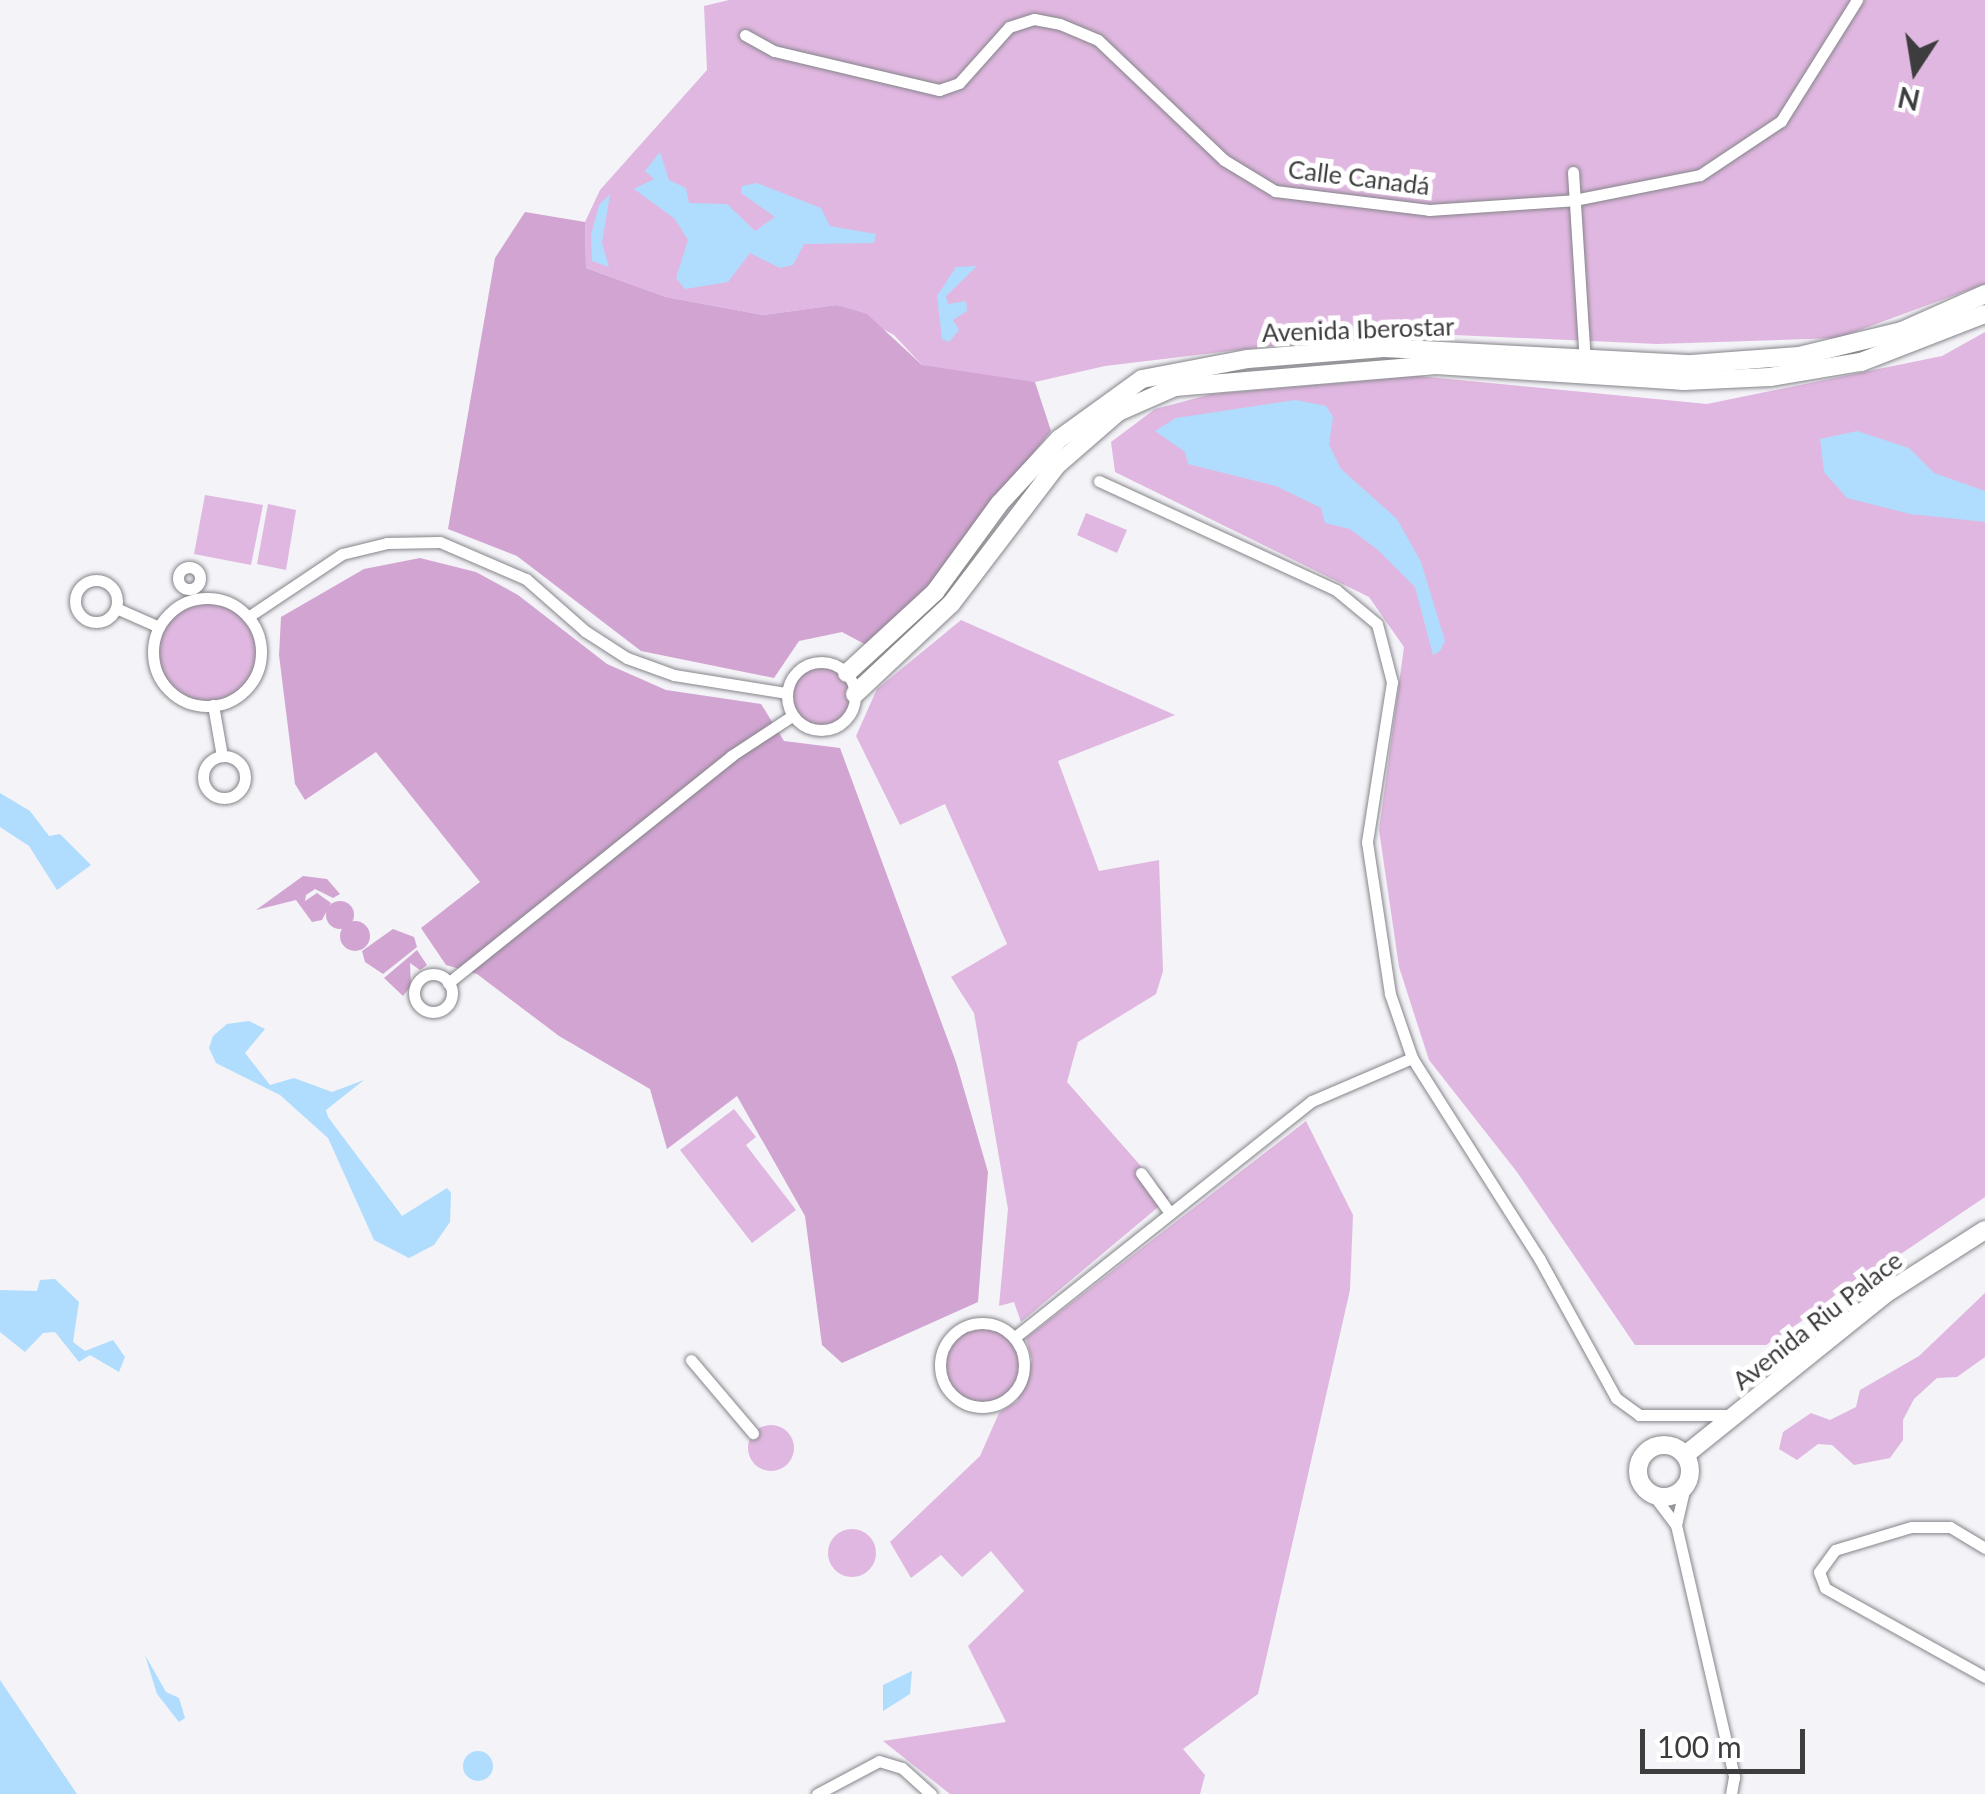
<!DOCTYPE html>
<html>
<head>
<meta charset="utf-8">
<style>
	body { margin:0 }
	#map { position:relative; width:1985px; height:1794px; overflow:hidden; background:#f3f3f8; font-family:Lato,sans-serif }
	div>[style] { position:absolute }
	.green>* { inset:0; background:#e0b7e0 }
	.round { border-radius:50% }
	.forest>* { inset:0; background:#d2a4d2 }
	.water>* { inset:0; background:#b0ddfd }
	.roads { filter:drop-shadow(0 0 2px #85858a) drop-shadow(0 0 2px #85858a) }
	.street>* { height:11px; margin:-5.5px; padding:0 5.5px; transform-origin:5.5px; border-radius:5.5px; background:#fff }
	.street>.ring { margin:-5.5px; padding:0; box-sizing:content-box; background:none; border:11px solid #fff; border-radius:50% }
	.secondary>* { height:18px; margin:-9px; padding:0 9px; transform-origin:9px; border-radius:9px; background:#fff }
	.secondary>.ring { margin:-9px; padding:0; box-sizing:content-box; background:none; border:18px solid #fff; border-radius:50% }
	span { translate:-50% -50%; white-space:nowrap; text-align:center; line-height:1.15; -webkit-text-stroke:10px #fff; paint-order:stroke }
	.street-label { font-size:25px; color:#3d3d3f }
	.north { position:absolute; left:1865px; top:20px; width:100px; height:100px; -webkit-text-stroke:8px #fff; paint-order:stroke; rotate:192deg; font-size:28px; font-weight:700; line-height:40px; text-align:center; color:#3d3d3f }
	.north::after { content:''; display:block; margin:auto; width:35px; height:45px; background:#3d3d3f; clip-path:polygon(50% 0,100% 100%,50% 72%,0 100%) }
	.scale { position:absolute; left:1640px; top:1729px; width:165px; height:45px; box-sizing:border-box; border:5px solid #3d3d3f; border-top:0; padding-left:12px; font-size:30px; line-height:35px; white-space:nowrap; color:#3d3d3f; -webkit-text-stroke:8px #fff; paint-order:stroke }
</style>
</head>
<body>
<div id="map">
	<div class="green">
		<i style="clip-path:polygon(729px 0,1985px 0,1985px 284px,1838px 338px,1657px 344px,1388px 332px,1105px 366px,1035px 382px,962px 375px,922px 365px,894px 335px,838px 305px,763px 315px,666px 297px,586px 268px,585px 222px,600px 190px,707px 70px,704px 6px)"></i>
		<i style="clip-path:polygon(1985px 332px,1985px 1197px,1766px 1345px,1635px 1345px,1517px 1172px,1429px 1060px,1399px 967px,1379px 830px,1404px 647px,1369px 597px,1115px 472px,1111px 442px,1155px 409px,1212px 394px,1418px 376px,1707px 404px,1942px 356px)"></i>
		<i style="clip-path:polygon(205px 495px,263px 505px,251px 565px,194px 554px)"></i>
		<i style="clip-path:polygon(268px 504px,296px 510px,286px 570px,257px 564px)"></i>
		<i style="clip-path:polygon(1086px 513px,1127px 530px,1117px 553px,1077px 535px)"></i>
		<i class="round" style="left:153px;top:598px;width:108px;height:108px"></i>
		<i style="clip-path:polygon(961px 620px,1175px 715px,1058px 761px,1099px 871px,1159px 860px,1163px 971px,1156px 994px,1078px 1042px,1067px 1082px,1169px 1198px,1021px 1322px,1014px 1302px,999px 1306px,1008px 1209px,974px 1013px,951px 977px,1007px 944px,945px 804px,900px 825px,856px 736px,877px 689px)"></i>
		<i class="round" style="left:787px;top:662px;width:68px;height:68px"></i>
		<i style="clip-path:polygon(734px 1109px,756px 1137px,746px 1145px,796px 1210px,752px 1243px,680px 1150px)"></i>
		<i style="clip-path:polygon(1306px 1121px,1353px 1215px,1350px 1290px,1258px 1694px,1183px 1749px,1205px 1775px,1200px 1794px,950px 1794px,883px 1741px,1006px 1722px,968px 1646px,1024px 1591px,991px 1551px,962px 1577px,941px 1555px,911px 1578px,890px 1542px,980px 1456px,999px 1413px,1017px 1401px,1032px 1360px,1026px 1338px)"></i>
		<i style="clip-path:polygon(1985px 1293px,1985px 1357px,1957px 1377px,1937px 1378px,1914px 1399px,1903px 1420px,1903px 1440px,1890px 1458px,1854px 1465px,1832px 1445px,1818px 1444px,1797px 1460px,1779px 1449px,1783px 1432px,1811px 1413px,1830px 1420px,1856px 1407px,1860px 1390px,1919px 1356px)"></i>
		<i class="round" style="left:940px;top:1323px;width:84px;height:84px"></i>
		<i class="round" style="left:748px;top:1425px;width:46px;height:46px"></i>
		<i class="round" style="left:828px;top:1529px;width:48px;height:48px"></i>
	</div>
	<div class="forest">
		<i style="clip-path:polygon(525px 212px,585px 222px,586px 268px,666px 297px,763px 315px,837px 305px,867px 314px,922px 365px,1035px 382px,1051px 431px,924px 591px,870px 647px,842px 632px,799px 641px,774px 678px,641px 651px,517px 556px,448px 529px,495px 258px)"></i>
		<i style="clip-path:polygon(420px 558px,476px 572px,518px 595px,607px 664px,666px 690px,761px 704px,784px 741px,840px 748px,956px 1062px,988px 1172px,978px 1302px,842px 1363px,822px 1345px,805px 1216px,737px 1096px,667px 1149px,650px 1089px,559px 1036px,477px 974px,446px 965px,421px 928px,480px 882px,376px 752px,305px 800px,295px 784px,279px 655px,281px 617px,364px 569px)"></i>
		<i style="clip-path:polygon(303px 876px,327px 879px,340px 894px,333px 898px,315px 889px,306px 895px,305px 901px,317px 893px,331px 903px,322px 920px,312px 922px,296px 900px,256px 910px)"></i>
		<i class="round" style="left:326px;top:901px;width:28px;height:28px"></i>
		<i class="round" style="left:340px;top:921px;width:30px;height:30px"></i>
		<i style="clip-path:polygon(393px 929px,414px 937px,417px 947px,383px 974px,365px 962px,362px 951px)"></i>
		<i style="clip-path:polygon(417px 950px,427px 965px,420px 970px,410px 963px,411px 986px,403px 996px,384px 978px)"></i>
	</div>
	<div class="water">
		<i style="clip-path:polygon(660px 152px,669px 180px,686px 188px,689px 203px,727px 204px,755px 231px,775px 217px,741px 193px,742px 186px,757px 183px,821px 208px,830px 226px,876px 234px,874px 243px,804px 244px,793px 265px,780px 268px,750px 253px,728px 282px,685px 289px,676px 278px,688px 240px,675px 219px,634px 189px,654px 179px,645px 171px)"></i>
		<i style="clip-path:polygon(610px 194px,602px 243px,609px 267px,592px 261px,591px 235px,599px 205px)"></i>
		<i style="clip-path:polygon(977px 266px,946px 296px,948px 304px,966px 301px,967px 311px,953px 320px,959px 330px,949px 342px,942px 339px,937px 296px,956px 267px)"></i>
		<i style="clip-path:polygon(1295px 400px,1326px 406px,1333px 417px,1329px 445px,1341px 469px,1397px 519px,1421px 562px,1445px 641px,1440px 651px,1433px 655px,1415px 587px,1378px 550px,1350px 529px,1325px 523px,1321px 508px,1276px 486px,1188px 464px,1185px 452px,1155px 431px,1176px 418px)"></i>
		<i style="clip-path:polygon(1857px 431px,1909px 448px,1934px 473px,1985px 491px,1985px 522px,1910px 514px,1847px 498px,1824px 472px,1820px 439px)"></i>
		<i style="clip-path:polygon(0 793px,30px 811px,49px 836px,60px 834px,91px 865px,57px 890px,29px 846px,0 827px)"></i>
		<i style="clip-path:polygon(249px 1021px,265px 1029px,245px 1053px,270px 1085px,294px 1078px,332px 1092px,364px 1080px,326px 1110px,328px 1117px,402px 1216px,447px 1188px,451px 1193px,450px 1222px,434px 1245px,409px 1258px,374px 1240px,328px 1138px,280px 1095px,216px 1063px,209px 1048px,213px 1036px,227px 1024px)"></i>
		<i style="clip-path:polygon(55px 1279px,79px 1302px,73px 1342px,85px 1351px,113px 1340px,125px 1357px,119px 1372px,90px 1355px,79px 1362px,55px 1332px,43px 1333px,25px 1352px,0 1332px,0 1290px,37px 1291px,40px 1280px)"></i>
		<i style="clip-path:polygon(145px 1655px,166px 1692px,179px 1698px,185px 1718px,179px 1722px,157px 1694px)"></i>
		<i style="clip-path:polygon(912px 1671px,910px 1694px,883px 1711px,883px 1685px)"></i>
		<i style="clip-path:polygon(0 1680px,77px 1794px,0 1794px)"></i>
		<i class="round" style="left:463px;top:1751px;width:30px;height:30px"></i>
	</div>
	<div class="roads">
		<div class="street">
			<i style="left:745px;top:35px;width:33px;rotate:29deg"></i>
			<i style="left:774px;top:51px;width:170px;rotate:13.3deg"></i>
			<i style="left:939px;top:90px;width:21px;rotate:-19deg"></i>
			<i style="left:959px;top:83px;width:75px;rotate:-48.2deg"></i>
			<i style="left:1009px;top:27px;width:26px;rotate:-18deg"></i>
			<i style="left:1034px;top:19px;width:26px;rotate:11deg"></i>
			<i style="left:1060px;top:24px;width:41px;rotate:22.8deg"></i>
			<i style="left:1098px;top:40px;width:174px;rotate:43.6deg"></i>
			<i style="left:1224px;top:160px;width:60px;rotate:31.3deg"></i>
			<i style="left:1275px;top:191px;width:155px;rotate:7deg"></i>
			<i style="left:1429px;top:210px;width:145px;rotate:-3.9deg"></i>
			<i style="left:1574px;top:200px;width:128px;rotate:-11.2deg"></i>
			<i style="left:1700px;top:175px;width:97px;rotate:-33.7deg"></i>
			<i style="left:1781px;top:121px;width:143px;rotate:-57.9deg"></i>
			<i style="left:1573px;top:172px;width:192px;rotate:86.4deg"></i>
			<i style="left:1099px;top:481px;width:261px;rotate:24.7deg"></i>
			<i style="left:1336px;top:590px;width:53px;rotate:39.7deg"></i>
			<i style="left:1377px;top:624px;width:60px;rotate:75.5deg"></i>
			<i style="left:1392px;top:682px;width:162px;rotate:98.9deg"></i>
			<i style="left:1367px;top:842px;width:154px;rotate:81.4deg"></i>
			<i style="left:1390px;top:994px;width:68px;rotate:71deg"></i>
			<i style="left:1412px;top:1058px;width:237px;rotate:57.6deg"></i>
			<i style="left:1539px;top:1258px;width:160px;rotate:61.2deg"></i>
			<i style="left:1616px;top:1398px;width:29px;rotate:36deg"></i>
			<i style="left:1639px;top:1415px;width:96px"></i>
			<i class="ring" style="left:178px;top:567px;width:11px;height:11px"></i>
			<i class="ring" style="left:75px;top:580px;width:31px;height:31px"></i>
			<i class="ring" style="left:153px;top:598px;width:97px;height:97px"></i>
			<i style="left:116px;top:608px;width:47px;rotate:23.8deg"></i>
			<i style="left:248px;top:617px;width:113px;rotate:-33.8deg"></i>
			<i style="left:342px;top:554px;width:46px;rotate:-13.7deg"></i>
			<i style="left:387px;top:543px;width:53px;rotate:-1.1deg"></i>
			<i style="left:440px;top:542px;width:94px;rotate:23.3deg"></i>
			<i style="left:526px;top:579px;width:79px;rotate:41.4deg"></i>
			<i style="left:585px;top:631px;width:50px;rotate:32.7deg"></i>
			<i style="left:627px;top:658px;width:50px;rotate:19.9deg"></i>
			<i style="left:674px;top:675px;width:113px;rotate:9.1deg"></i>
			<i class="ring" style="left:787px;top:662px;width:57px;height:57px"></i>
			<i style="left:213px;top:705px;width:52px;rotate:80deg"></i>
			<i class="ring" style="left:203px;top:756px;width:31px;height:31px"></i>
			<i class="ring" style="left:414px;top:974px;width:27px;height:27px"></i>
			<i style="left:448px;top:983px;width:363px;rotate:-38.7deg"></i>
			<i style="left:731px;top:756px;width:73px;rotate:-33.3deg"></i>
			<i style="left:1141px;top:1173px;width:49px;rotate:54.1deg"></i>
			<i class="ring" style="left:940px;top:1323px;width:73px;height:73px"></i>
			<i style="left:1015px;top:1337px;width:379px;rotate:-38.5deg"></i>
			<i style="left:1312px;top:1101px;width:109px;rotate:-23.3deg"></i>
			<i style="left:691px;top:1360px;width:96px;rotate:49.7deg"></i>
			<i style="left:1654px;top:1496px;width:36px;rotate:53deg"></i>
			<i style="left:1676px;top:1525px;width:259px;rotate:77deg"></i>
			<i style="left:1734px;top:1777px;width:17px;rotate:100deg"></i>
			<i style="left:1676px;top:1525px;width:39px;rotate:-77deg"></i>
			<i style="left:1985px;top:1548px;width:41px;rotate:-149deg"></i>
			<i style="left:1950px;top:1527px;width:39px;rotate:180deg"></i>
			<i style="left:1911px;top:1527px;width:79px;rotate:163.2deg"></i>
			<i style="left:1835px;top:1550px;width:27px;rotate:126deg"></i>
			<i style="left:1819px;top:1572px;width:17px;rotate:69deg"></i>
			<i style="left:1825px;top:1588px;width:183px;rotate:29.1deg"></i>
			<i style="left:817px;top:1794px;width:70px;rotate:-28deg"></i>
			<i style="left:879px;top:1761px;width:24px;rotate:17deg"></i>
			<i style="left:902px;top:1768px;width:39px;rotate:42deg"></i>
		</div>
		<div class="secondary">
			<i style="left:847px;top:673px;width:120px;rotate:-42.6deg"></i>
			<i style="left:935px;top:592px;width:110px;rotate:-53.9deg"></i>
			<i style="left:1000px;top:503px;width:87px;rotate:-47.3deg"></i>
			<i style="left:1059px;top:439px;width:102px;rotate:-35.9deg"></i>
			<i style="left:1142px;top:379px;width:108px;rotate:-10.7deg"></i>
			<i style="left:1248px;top:359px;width:136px;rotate:-4.6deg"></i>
			<i style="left:1384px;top:348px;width:308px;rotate:3deg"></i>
			<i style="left:1692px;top:364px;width:107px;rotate:-4.3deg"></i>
			<i style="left:1799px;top:356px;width:106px;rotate:-13.6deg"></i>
			<i style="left:1902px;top:331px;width:91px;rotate:-24deg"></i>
			<i style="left:855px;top:694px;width:132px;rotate:-43.2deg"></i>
			<i style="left:951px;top:604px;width:173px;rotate:-52.7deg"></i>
			<i style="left:1056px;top:466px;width:82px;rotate:-41.1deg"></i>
			<i style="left:1118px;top:412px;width:62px;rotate:-23.7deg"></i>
			<i style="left:1175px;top:387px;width:262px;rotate:-4.8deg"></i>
			<i style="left:1436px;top:365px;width:249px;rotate:3.7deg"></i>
			<i style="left:1684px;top:381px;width:86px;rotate:-2.7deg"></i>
			<i style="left:1770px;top:377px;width:92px;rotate:-9.4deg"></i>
			<i style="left:1861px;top:362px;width:133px;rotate:-21.2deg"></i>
			<i class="ring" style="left:1638px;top:1445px;width:34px;height:34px"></i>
			<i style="left:1685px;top:1455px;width:260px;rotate:-38.8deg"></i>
			<i style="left:1888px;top:1292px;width:115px;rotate:-32.6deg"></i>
		</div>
	</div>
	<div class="street-label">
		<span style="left:1359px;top:177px;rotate:7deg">Calle Canadá</span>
		<span style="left:1358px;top:329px;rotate:-2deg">Avenida Iberostar</span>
		<span style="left:1817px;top:1320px;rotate:-38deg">Avenida Riu Palace</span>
	</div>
	<div class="north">N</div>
	<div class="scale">100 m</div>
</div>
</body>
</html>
